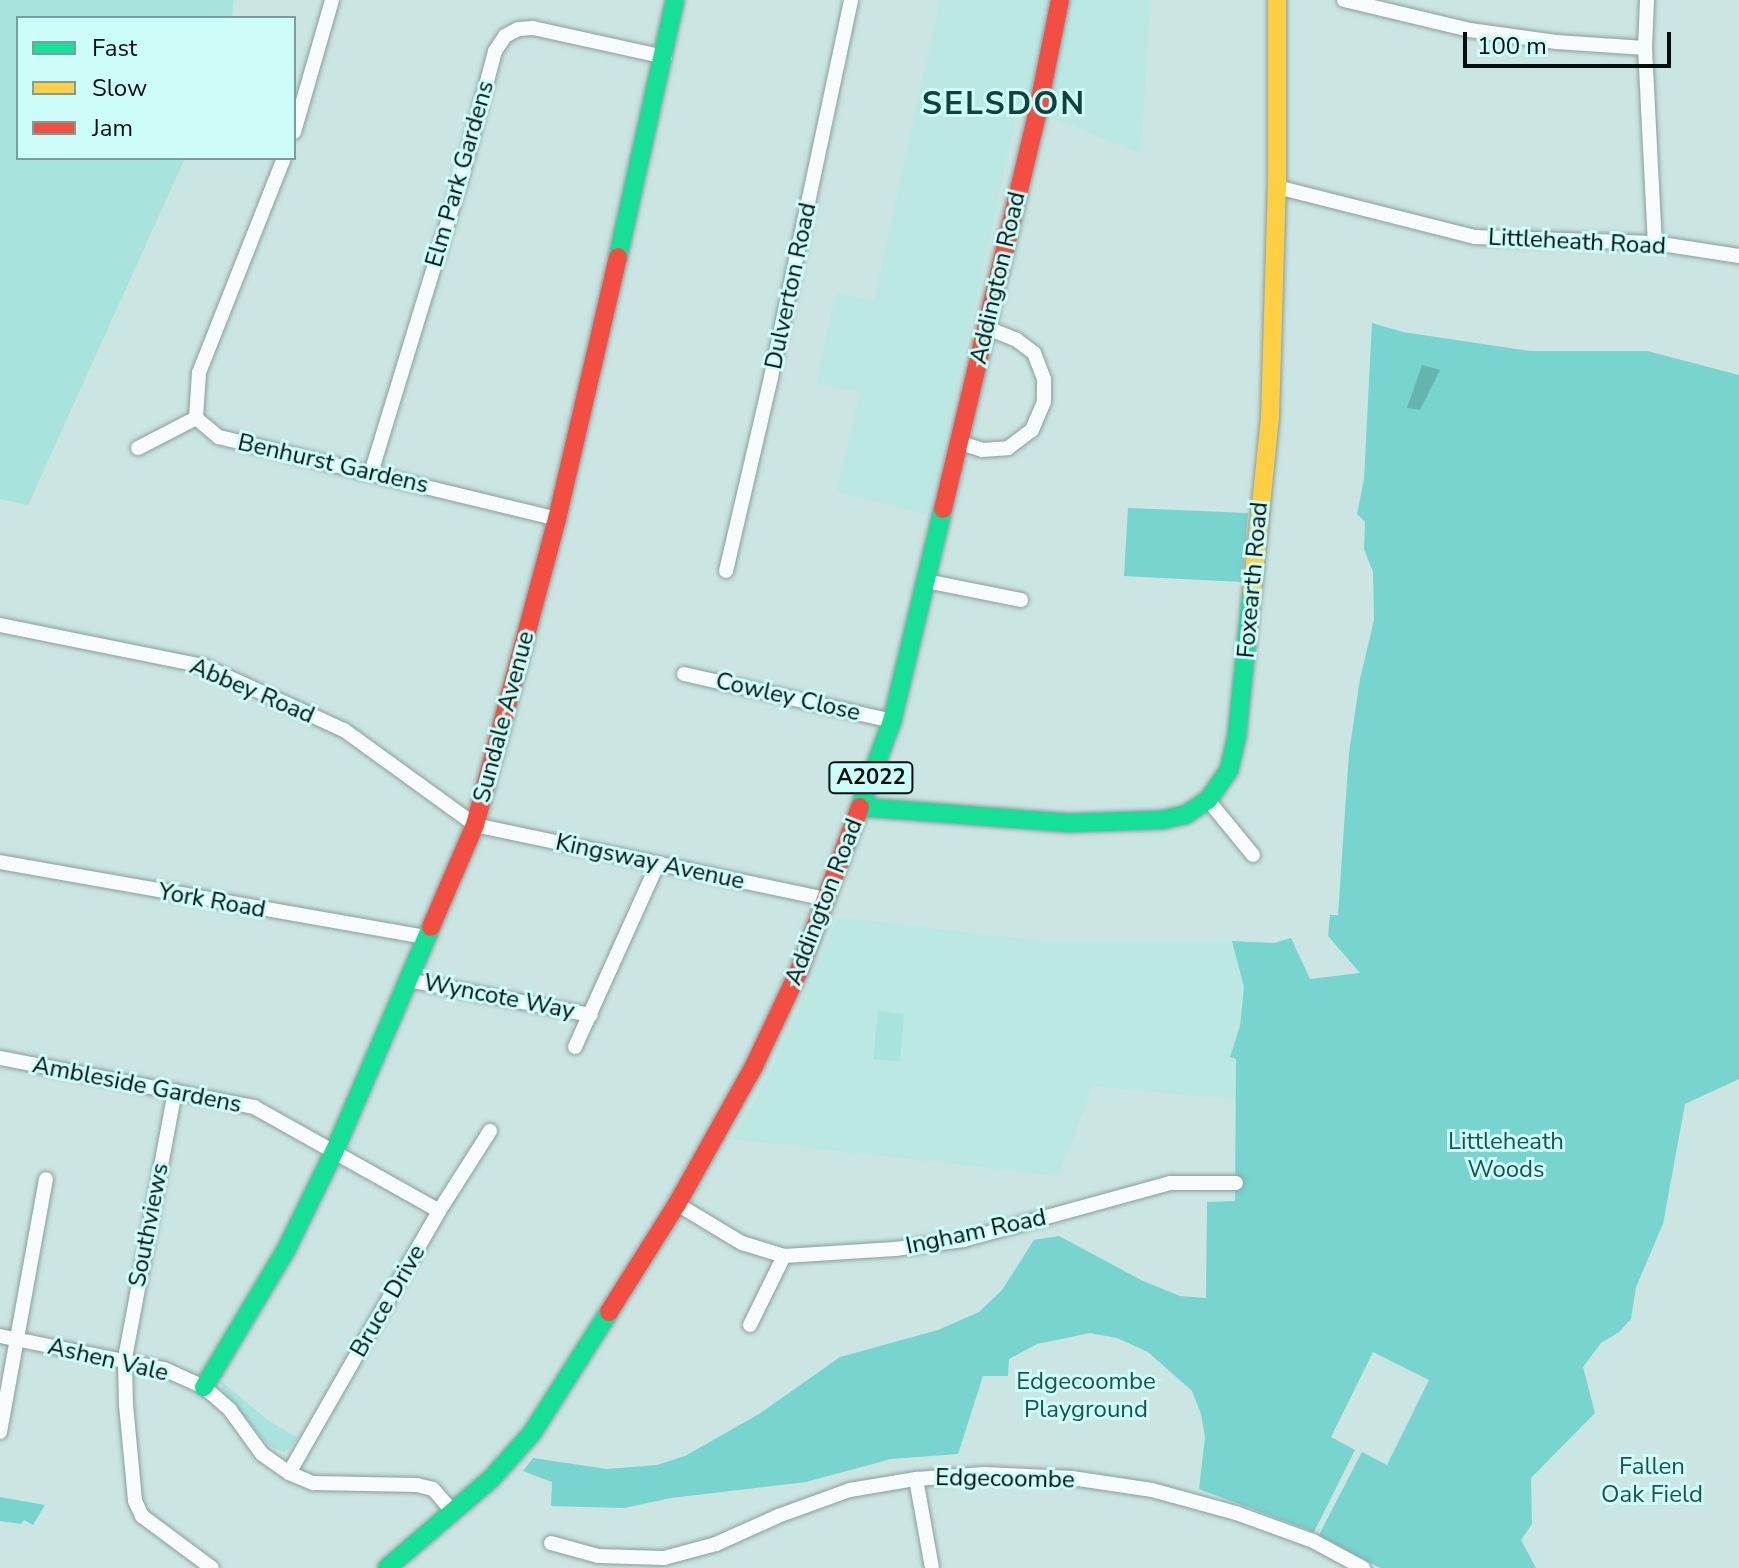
<!DOCTYPE html>
<html>
<head>
<meta charset="utf-8">
<style>
	body { margin:0 }
	#map { position:relative; width:1739px; height:1568px; overflow:hidden; background:#cbe5e3; font-family:"Nunito Sans",sans-serif }
	div>[style] { position:absolute }
	.built>* { inset:0; background:#bce8e4 }
	.green>* { inset:0; background:#a8e3de }
	.forest>* { inset:0; background:#78d4ce }
	.water>* { inset:0; background:#64b5af }
	.roads { filter:drop-shadow(0 0 2px #899e9c) drop-shadow(0 0 2px #899e9c) }
	.street>* { height:14px; margin:-7px; padding:0 7px; transform-origin:7px; border-radius:7px; background:#f7fbfb }
	.fast>* { height:18px; margin:-9px; padding:0 9px; transform-origin:9px; border-radius:9px; background:#16e098 }
	.slow>* { height:18px; margin:-9px; padding:0 9px; transform-origin:9px; border-radius:9px; background:#ffcf43 }
	.jam>* { height:18px; margin:-9px; padding:0 9px; transform-origin:9px; border-radius:9px; background:#f24e42 }
	span { translate:-50% -50%; white-space:nowrap; text-align:center; line-height:1.15; -webkit-text-stroke:6px #cdfdf8; paint-order:stroke }
	.shield-label span { padding:2px 6px; background:#cdfdf8; border:2px solid; border-radius:6px; -webkit-text-stroke-width:0 }
	.shield-label { font-size:22px; color:#01100f; font-weight:700 }
	.street-label { font-size:24px; color:#01100f }
	.park-label { font-size:24px; color:#1a544f }
	.district-label { font-size:32px; color:#12403d; font-weight:700; letter-spacing:2px }
	.legend { position:absolute; left:16px; top:16px; width:280px; height:144px; box-sizing:border-box; background:#cdfdf8; border:2px solid #7b9e9b; margin:0; padding:10px 14px; list-style:none; font-size:24px; color:#01100f }
	.legend li { display:flex; align-items:center; gap:16px; height:40px }
	.legend b { width:40px; border:2px solid #7b9e9b }
	.scale { position:absolute; left:1463px; top:32px; width:208px; height:36px; box-sizing:border-box; border:4px solid #01100f; border-top:0; padding-left:10px; font-size:24px; line-height:28px; white-space:nowrap; color:#01100f; -webkit-text-stroke:6px #cdfdf8; paint-order:stroke }
</style>
</head>
<body>
<div id="map">
	<div class="built">
		<i style="clip-path:polygon(940px 0,1150px 0,1141px 154px,1019px 104px,929px 515px,836px 492px,860px 393px,816px 383px,836px 292px,874px 301px)"></i>
		<i style="clip-path:polygon(838px 917px,1041px 941px,1232px 941px,1244px 987px,1240px 1026px,1230px 1057px,1236px 1058px,1236px 1100px,1093px 1086px,1059px 1176px,732px 1139px,771px 1071px)"></i>
	</div>
	<div class="green">
		<i style="clip-path:polygon(0 0,234px 0,232px 18px,18px 18px,18px 158px,185px 158px,28px 505px,0 499px)"></i>
		<i style="clip-path:polygon(878px 1011px,904px 1014px,900px 1061px,873px 1059px)"></i>
		<i style="clip-path:polygon(221px 1381px,269px 1421px,298px 1438px,289px 1449px,284px 1452px,269px 1446px,222px 1390px)"></i>
	</div>
	<div class="forest">
		<i style="clip-path:polygon(1372px 323px,1403px 332px,1530px 351px,1647px 351px,1739px 375px,1739px 1079px,1685px 1104px,1663px 1224px,1636px 1287px,1631px 1319px,1619px 1332px,1601px 1343px,1583px 1367px,1595px 1413px,1531px 1478px,1532px 1524px,1521px 1540px,1536px 1568px,1380px 1568px,1319px 1535px,1362px 1452px,1387px 1465px,1429px 1380px,1373px 1352px,1331px 1437px,1355px 1450px,1314px 1532px,1199px 1489px,1205px 1437px,1201px 1414px,1192px 1391px,1148px 1352px,1117px 1338px,1090px 1333px,1037px 1344px,1009px 1359px,1008px 1376px,983px 1376px,958px 1454px,891px 1459px,806px 1482px,671px 1498px,624px 1508px,551px 1506px,552px 1482px,523px 1471px,533px 1458px,607px 1469px,657px 1465px,685px 1456px,759px 1414px,840px 1357px,938px 1330px,979px 1312px,1002px 1290px,1034px 1240px,1059px 1236px,1143px 1281px,1180px 1296px,1206px 1298px,1207px 1202px,1235px 1201px,1236px 1059px,1230px 1057px,1240px 1026px,1244px 987px,1232px 941px,1274px 943px,1291px 938px,1310px 979px,1360px 973px,1328px 936px,1330px 915px,1338px 915px,1349px 753px,1360px 679px,1374px 620px,1373px 572px,1364px 549px,1365px 522px,1357px 514px,1364px 479px)"></i>
		<i style="clip-path:polygon(1128px 508px,1248px 513px,1242px 582px,1124px 576px)"></i>
		<i style="clip-path:polygon(0 1497px,45px 1505px,33px 1525px,24px 1520px,21px 1524px,0 1521px)"></i>
	</div>
	<div class="water">
		<i style="clip-path:polygon(1422px 365px,1440px 370px,1420px 410px,1407px 408px)"></i>
	</div>
	<div class="roads">
		<div class="street">
			<i style="left:1344px;top:0;width:130px;rotate:13.4deg"></i>
			<i style="left:1470px;top:30px;width:87px;rotate:7.9deg"></i>
			<i style="left:1556px;top:42px;width:89px;rotate:3.9deg"></i>
			<i style="left:1647px;top:0;width:48px;rotate:92.4deg"></i>
			<i style="left:1645px;top:48px;width:195px;rotate:87.1deg"></i>
			<i style="left:294px;top:132px;width:137px;rotate:-73.9deg"></i>
			<i style="left:284px;top:158px;width:231px;rotate:111.6deg"></i>
			<i style="left:199px;top:373px;width:45px;rotate:93.8deg"></i>
			<i style="left:196px;top:418px;width:30px;rotate:40deg"></i>
			<i style="left:219px;top:437px;width:348px;rotate:13.6deg"></i>
			<i style="left:1277px;top:187px;width:203px;rotate:14.2deg"></i>
			<i style="left:1474px;top:237px;width:181px;rotate:1.9deg"></i>
			<i style="left:1655px;top:243px;width:85px;rotate:8.8deg"></i>
			<i style="left:958px;top:442px;width:25px;rotate:18deg"></i>
			<i style="left:982px;top:450px;width:26px;rotate:-4deg"></i>
			<i style="left:1008px;top:448px;width:30px;rotate:-37deg"></i>
			<i style="left:1032px;top:430px;width:30px;rotate:-67deg"></i>
			<i style="left:1044px;top:402px;width:23px;rotate:-90deg"></i>
			<i style="left:1044px;top:379px;width:28px;rotate:-111deg"></i>
			<i style="left:1034px;top:353px;width:21px;rotate:-143deg"></i>
			<i style="left:1017px;top:340px;width:32px;rotate:-158deg"></i>
			<i style="left:138px;top:448px;width:65px;rotate:-27.3deg"></i>
			<i style="left:371px;top:473px;width:307px;rotate:-73deg"></i>
			<i style="left:461px;top:179px;width:132px;rotate:-75.1deg"></i>
			<i style="left:495px;top:51px;width:18px;rotate:-56deg"></i>
			<i style="left:505px;top:36px;width:15px;rotate:-28deg"></i>
			<i style="left:518px;top:29px;width:15px;rotate:-4deg"></i>
			<i style="left:533px;top:28px;width:135px;rotate:12.4deg"></i>
			<i style="left:726px;top:571px;width:199px;rotate:-76.9deg"></i>
			<i style="left:771px;top:377px;width:385px;rotate:-78deg"></i>
			<i style="left:926px;top:581px;width:97px;rotate:11.3deg"></i>
			<i style="left:0;top:625px;width:208px;rotate:11.4deg"></i>
			<i style="left:204px;top:666px;width:154px;rotate:24.6deg"></i>
			<i style="left:344px;top:730px;width:162px;rotate:35.9deg"></i>
			<i style="left:475px;top:825px;width:358px;rotate:11.9deg"></i>
			<i style="left:684px;top:674px;width:213px;rotate:12.7deg"></i>
			<i style="left:1208px;top:800px;width:71px;rotate:50.7deg"></i>
			<i style="left:0;top:862px;width:432px;rotate:10deg"></i>
			<i style="left:407px;top:980px;width:187px;rotate:10.8deg"></i>
			<i style="left:575px;top:1047px;width:200px;rotate:-65.7deg"></i>
			<i style="left:0;top:1058px;width:259px;rotate:10.9deg"></i>
			<i style="left:254px;top:1107px;width:212px;rotate:29.3deg"></i>
			<i style="left:175px;top:1091px;width:273px;rotate:100.6deg"></i>
			<i style="left:125px;top:1359px;width:46px;rotate:88.8deg"></i>
			<i style="left:126px;top:1405px;width:96px;rotate:84.6deg"></i>
			<i style="left:135px;top:1501px;width:17px;rotate:65deg"></i>
			<i style="left:142px;top:1516px;width:87px;rotate:36.6deg"></i>
			<i style="left:677px;top:1204px;width:76px;rotate:31deg"></i>
			<i style="left:742px;top:1243px;width:44px;rotate:17.2deg"></i>
			<i style="left:784px;top:1256px;width:111px;rotate:-3.6deg"></i>
			<i style="left:895px;top:1249px;width:69px;rotate:-7.5deg"></i>
			<i style="left:963px;top:1240px;width:215px;rotate:-15.4deg"></i>
			<i style="left:1170px;top:1183px;width:66px"></i>
			<i style="left:750px;top:1325px;width:77px;rotate:-63.8deg"></i>
			<i style="left:0;top:1336px;width:167px;rotate:11.4deg"></i>
			<i style="left:164px;top:1369px;width:44px;rotate:24.2deg"></i>
			<i style="left:204px;top:1387px;width:35px;rotate:41deg"></i>
			<i style="left:230px;top:1410px;width:54px;rotate:54deg"></i>
			<i style="left:262px;top:1454px;width:33px;rotate:35deg"></i>
			<i style="left:289px;top:1473px;width:26px;rotate:23deg"></i>
			<i style="left:313px;top:1483px;width:104px;rotate:1.1deg"></i>
			<i style="left:417px;top:1485px;width:16px;rotate:14deg"></i>
			<i style="left:433px;top:1489px;width:29px;rotate:49deg"></i>
			<i style="left:0;top:1432px;width:257px;rotate:-79.7deg"></i>
			<i style="left:289px;top:1473px;width:302px;rotate:-60.2deg"></i>
			<i style="left:439px;top:1211px;width:95px;rotate:-57.5deg"></i>
			<i style="left:916px;top:1479px;width:90px;rotate:79.8deg"></i>
			<i style="left:551px;top:1543px;width:49px;rotate:15.5deg"></i>
			<i style="left:598px;top:1556px;width:66px;rotate:1.7deg"></i>
			<i style="left:664px;top:1558px;width:54px;rotate:-15.1deg"></i>
			<i style="left:716px;top:1544px;width:68px;rotate:-24.3deg"></i>
			<i style="left:778px;top:1516px;width:77px;rotate:-19.9deg"></i>
			<i style="left:850px;top:1490px;width:67px;rotate:-9.5deg"></i>
			<i style="left:916px;top:1479px;width:68px;rotate:-4.2deg"></i>
			<i style="left:984px;top:1474px;width:88px;rotate:2.6deg"></i>
			<i style="left:1072px;top:1478px;width:81px;rotate:8.5deg"></i>
			<i style="left:1152px;top:1490px;width:87px;rotate:15.3deg"></i>
			<i style="left:1236px;top:1513px;width:82px;rotate:20deg"></i>
			<i style="left:1313px;top:1541px;width:57px;rotate:28.4deg"></i>
		</div>
		<div class="fast">
			<i style="left:618px;top:257px;width:263px;rotate:-77.5deg"></i>
			<i style="left:860px;top:807px;width:92px;rotate:-69.6deg"></i>
			<i style="left:892px;top:721px;width:218px;rotate:-76.5deg"></i>
			<i style="left:861px;top:807px;width:208px;rotate:4.4deg"></i>
			<i style="left:1068px;top:823px;width:93px;rotate:-1.8deg"></i>
			<i style="left:1161px;top:820px;width:25px;rotate:-12deg"></i>
			<i style="left:1185px;top:815px;width:27px;rotate:-33deg"></i>
			<i style="left:1208px;top:800px;width:37px;rotate:-55deg"></i>
			<i style="left:1229px;top:770px;width:37px;rotate:-77deg"></i>
			<i style="left:1237px;top:734px;width:143px;rotate:-84deg"></i>
			<i style="left:204px;top:1387px;width:160px;rotate:-59.1deg"></i>
			<i style="left:286px;top:1250px;width:111px;rotate:-63.9deg"></i>
			<i style="left:335px;top:1150px;width:243px;rotate:-66.7deg"></i>
			<i style="left:387px;top:1568px;width:137px;rotate:-40.6deg"></i>
			<i style="left:491px;top:1479px;width:62px;rotate:-48.3deg"></i>
			<i style="left:532px;top:1433px;width:143px;rotate:-57.5deg"></i>
		</div>
		<div class="slow">
			<i style="left:1252px;top:592px;width:176px;rotate:-84.1deg"></i>
			<i style="left:1270px;top:417px;width:230px;rotate:-88.3deg"></i>
			<i style="left:1277px;top:187px;width:187px;rotate:-90deg"></i>
		</div>
		<div class="jam">
			<i style="left:943px;top:509px;width:406px;rotate:-76.6deg"></i>
			<i style="left:1037px;top:114px;width:116px;rotate:-78.6deg"></i>
			<i style="left:431px;top:927px;width:111px;rotate:-66.7deg"></i>
			<i style="left:475px;top:825px;width:317px;rotate:-75deg"></i>
			<i style="left:557px;top:519px;width:269px;rotate:-76.9deg"></i>
			<i style="left:609px;top:1312px;width:128px;rotate:-57.8deg"></i>
			<i style="left:677px;top:1204px;width:158px;rotate:-60.8deg"></i>
			<i style="left:754px;top:1066px;width:105px;rotate:-64.7deg"></i>
			<i style="left:799px;top:971px;width:175px;rotate:-69.6deg"></i>
		</div>
	</div>
	<div class="shield-label">
		<span style="left:871px;top:778px">A2022</span>
	</div>
	<div class="street-label">
		<span style="left:460px;top:174px;rotate:-74deg">Elm Park Gardens</span>
		<span style="left:1577px;top:242px;rotate:3deg">Littleheath Road</span>
		<span style="left:998px;top:278px;rotate:-77deg">Addington Road</span>
		<span style="left:791px;top:286px;rotate:-78deg">Dulverton Road</span>
		<span style="left:333px;top:464px;rotate:13deg">Benhurst Gardens</span>
		<span style="left:1253px;top:580px;rotate:-85deg">Foxearth Road</span>
		<span style="left:252px;top:691px;rotate:23deg">Abbey Road</span>
		<span style="left:788px;top:697px;rotate:13deg">Cowley Close</span>
		<span style="left:504px;top:717px;rotate:-75deg">Sundale Avenue</span>
		<span style="left:650px;top:862px;rotate:12deg">Kingsway Avenue</span>
		<span style="left:212px;top:901px;rotate:10deg">York Road</span>
		<span style="left:824px;top:902px;rotate:-69deg">Addington Road</span>
		<span style="left:499px;top:997px;rotate:11deg">Wyncote Way</span>
		<span style="left:137px;top:1085px;rotate:11deg">Ambleside Gardens</span>
		<span style="left:149px;top:1225px;rotate:-79deg">Southviews</span>
		<span style="left:976px;top:1232px;rotate:-12deg">Ingham Road</span>
		<span style="left:388px;top:1301px;rotate:-60deg">Bruce Drive</span>
		<span style="left:108px;top:1360px;rotate:13deg">Ashen Vale</span>
		<span style="left:1005px;top:1479px;rotate:1deg">Edgecoombe</span>
	</div>
	<div class="park-label">
		<span style="left:1506px;top:1156px">Littleheath<br>Woods</span>
		<span style="left:1086px;top:1396px">Edgecoombe<br>Playground</span>
		<span style="left:1652px;top:1481px">Fallen<br>Oak Field</span>
	</div>
	<div class="district-label">
		<span style="left:1004px;top:104px">SELSDON</span>
	</div>
	<ul class="legend">
	<li><b style="height:10px;background:#16e098"></b>Fast</li>
	<li><b style="height:10px;background:#ffcf43"></b>Slow</li>
	<li><b style="height:10px;background:#f24e42"></b>Jam</li>
	</ul>
	<div class="scale">100 m</div>
</div>
</body>
</html>
